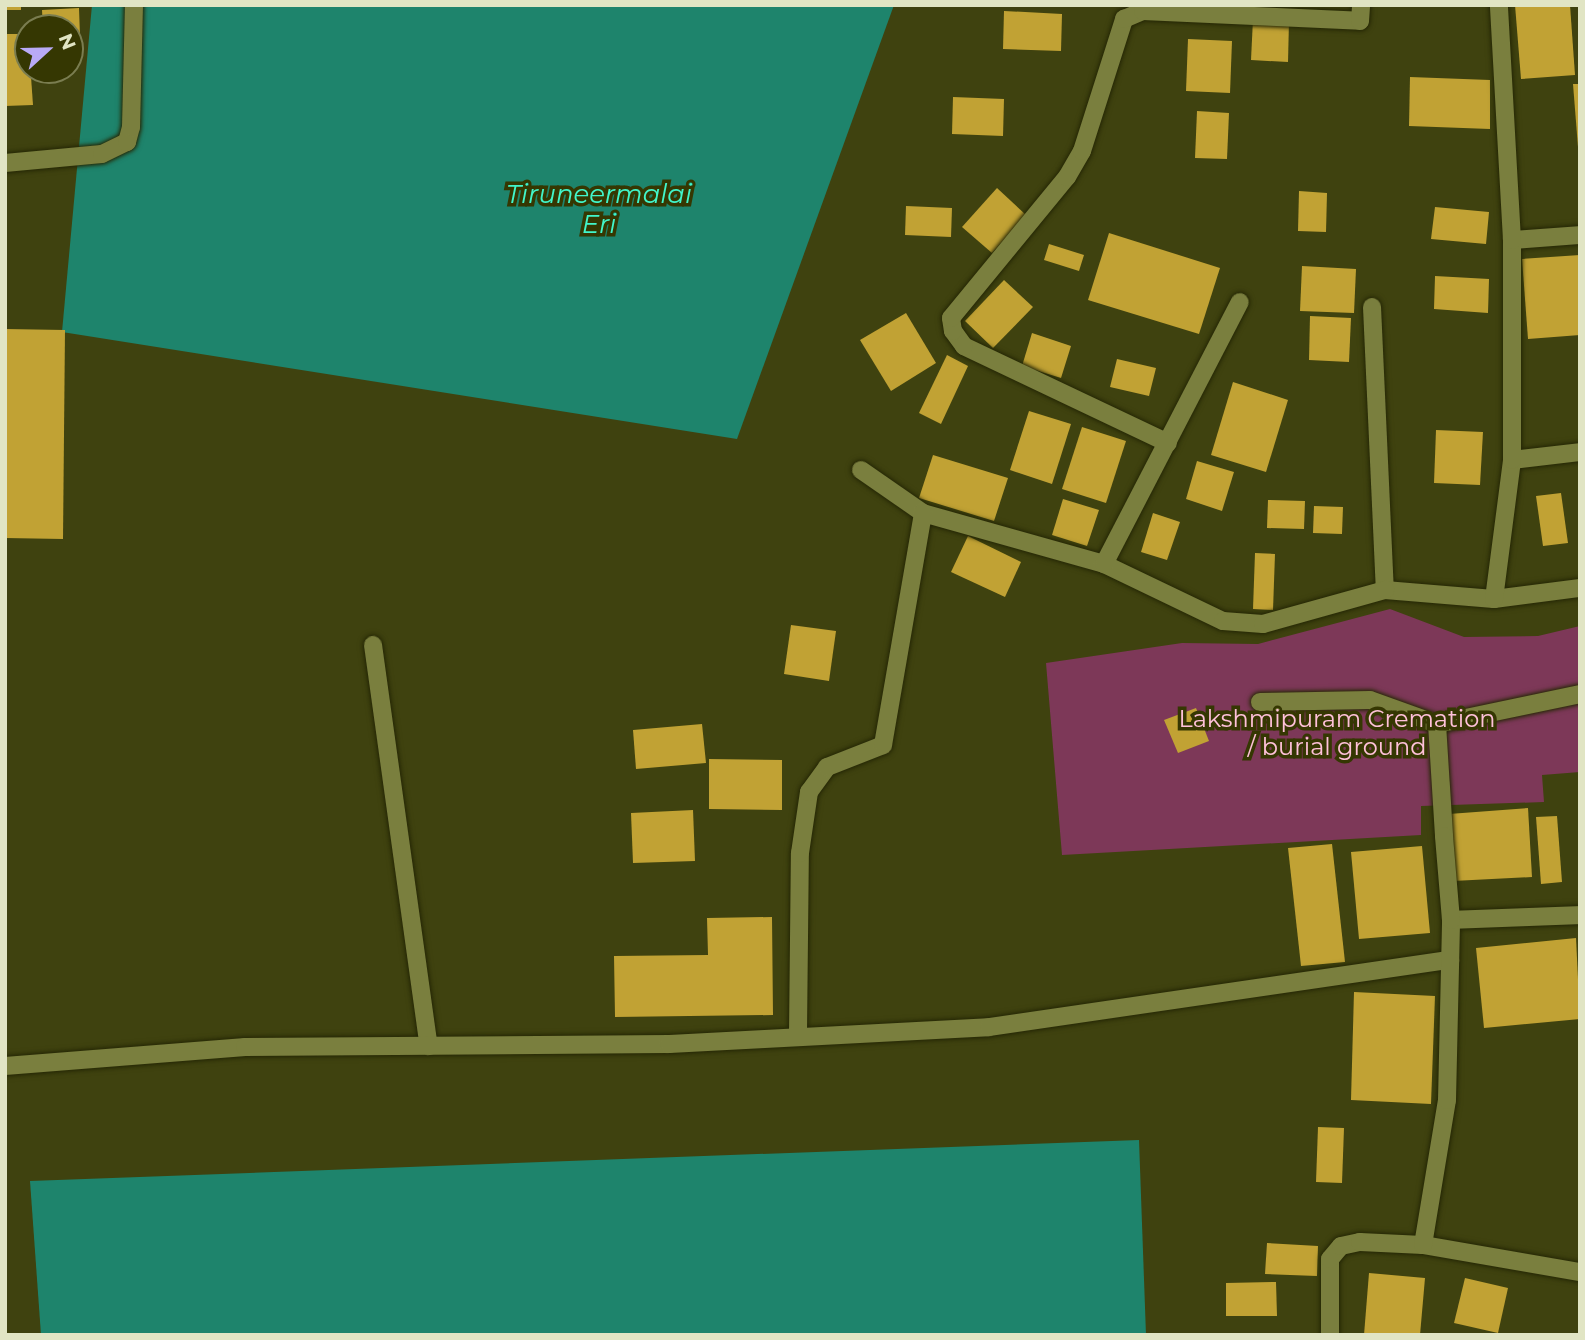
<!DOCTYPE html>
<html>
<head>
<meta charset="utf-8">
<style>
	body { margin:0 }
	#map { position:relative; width:1585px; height:1340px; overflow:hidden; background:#3f420f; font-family:Montserrat,sans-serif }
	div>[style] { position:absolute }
	.green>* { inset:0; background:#7d3858 }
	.water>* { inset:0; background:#1e846c }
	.building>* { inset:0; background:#c1a234 }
	.roads { filter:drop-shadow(0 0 2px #252705) drop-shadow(0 0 2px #252705) }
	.service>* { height:18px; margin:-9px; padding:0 9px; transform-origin:9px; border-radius:9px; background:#7a7f3e }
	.minor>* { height:18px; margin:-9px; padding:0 9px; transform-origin:9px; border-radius:9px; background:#7a7f3e }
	span { translate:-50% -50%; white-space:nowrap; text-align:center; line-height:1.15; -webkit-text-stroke:7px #353702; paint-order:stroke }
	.park-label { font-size:24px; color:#ffc1da }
	.water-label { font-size:26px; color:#41f5ca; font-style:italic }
	.frame { position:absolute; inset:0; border:7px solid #e1e5c4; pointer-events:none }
	.north { position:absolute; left:14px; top:14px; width:70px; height:70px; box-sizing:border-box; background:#353702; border:2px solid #7a7d50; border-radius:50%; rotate:68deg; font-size:19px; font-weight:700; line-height:28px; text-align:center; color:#e1e5c4 }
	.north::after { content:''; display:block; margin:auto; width:24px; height:32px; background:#b9aaf7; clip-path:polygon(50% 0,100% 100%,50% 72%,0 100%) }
</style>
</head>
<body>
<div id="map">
	<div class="green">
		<i style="clip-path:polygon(1390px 609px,1464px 637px,1538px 636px,1580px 626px,1580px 772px,1542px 775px,1544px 802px,1421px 806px,1421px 835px,1062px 855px,1046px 663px,1182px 643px,1258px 644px)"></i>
	</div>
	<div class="water">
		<i style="clip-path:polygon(92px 5px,894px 5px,737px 439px,62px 332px)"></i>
		<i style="clip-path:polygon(1139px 1140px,1146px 1335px,41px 1335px,30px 1181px)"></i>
	</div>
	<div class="building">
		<i style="clip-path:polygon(5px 5px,21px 5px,21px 10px,5px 10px)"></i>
		<i style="clip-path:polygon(1515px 5px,1570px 5px,1575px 75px,1521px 79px)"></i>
		<i style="clip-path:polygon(79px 8px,80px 36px,70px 37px,70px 28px,43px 28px,42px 10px)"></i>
		<i style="clip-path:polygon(1004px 11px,1062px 14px,1061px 51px,1003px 49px)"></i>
		<i style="clip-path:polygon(1253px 19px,1289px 21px,1288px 62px,1251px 60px)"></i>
		<i style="clip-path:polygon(5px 34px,28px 34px,33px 105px,5px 106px)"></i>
		<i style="clip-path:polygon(1188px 39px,1232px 41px,1230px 93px,1186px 91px)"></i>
		<i style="clip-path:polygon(1410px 77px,1490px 80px,1490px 129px,1409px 126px)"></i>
		<i style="clip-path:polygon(1573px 84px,1580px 84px,1580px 147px,1578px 147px)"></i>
		<i style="clip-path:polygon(953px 97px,1004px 99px,1003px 136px,952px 134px)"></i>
		<i style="clip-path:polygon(1197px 111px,1229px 113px,1227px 159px,1195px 158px)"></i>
		<i style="clip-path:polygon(997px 188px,1026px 215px,992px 253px,962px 227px)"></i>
		<i style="clip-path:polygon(1299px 191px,1327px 193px,1326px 232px,1298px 231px)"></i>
		<i style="clip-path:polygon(906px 206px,952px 208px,951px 237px,905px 235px)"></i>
		<i style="clip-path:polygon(1435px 207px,1489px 212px,1486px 244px,1431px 239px)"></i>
		<i style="clip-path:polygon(1109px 233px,1220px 268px,1199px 334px,1088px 300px)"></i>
		<i style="clip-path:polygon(1049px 244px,1084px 255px,1079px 271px,1044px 260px)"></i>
		<i style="clip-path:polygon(1580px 255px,1580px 335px,1528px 339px,1522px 259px)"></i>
		<i style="clip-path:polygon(1302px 266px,1356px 269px,1354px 313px,1300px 311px)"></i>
		<i style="clip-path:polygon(1435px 276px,1489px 279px,1488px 313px,1434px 309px)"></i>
		<i style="clip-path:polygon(1004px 280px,1033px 307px,993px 348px,965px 321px)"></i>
		<i style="clip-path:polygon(906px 313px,936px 363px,891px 391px,860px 340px)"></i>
		<i style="clip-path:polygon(1310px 316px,1351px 318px,1349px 362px,1309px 360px)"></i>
		<i style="clip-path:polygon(5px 329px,65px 330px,63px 539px,5px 538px)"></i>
		<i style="clip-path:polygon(1032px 333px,1071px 346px,1061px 378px,1022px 366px)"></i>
		<i style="clip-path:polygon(947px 355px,968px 366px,941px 424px,919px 413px)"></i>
		<i style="clip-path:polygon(1117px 359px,1156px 368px,1149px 396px,1110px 387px)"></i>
		<i style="clip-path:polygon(1233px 382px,1288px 400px,1266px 472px,1211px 455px)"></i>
		<i style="clip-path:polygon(1029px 411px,1071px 424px,1052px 484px,1010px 470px)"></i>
		<i style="clip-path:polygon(1082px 427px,1126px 441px,1106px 503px,1062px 489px)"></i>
		<i style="clip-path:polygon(1436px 430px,1483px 432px,1480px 485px,1434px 483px)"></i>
		<i style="clip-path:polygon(933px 455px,1008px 478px,994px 521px,919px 498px)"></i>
		<i style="clip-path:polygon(1197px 461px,1234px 472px,1222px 511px,1186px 499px)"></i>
		<i style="clip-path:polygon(1561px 493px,1568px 543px,1543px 546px,1536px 496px)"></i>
		<i style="clip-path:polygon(1063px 499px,1099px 510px,1087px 546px,1052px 535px)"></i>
		<i style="clip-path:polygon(1268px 500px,1305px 501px,1304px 529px,1267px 528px)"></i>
		<i style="clip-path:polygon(1314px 506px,1343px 507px,1342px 534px,1313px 533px)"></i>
		<i style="clip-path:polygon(1153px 513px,1180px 522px,1167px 560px,1141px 552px)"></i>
		<i style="clip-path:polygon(968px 536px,1021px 562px,1005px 597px,951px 572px)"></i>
		<i style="clip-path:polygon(1255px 553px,1275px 554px,1273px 610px,1253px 609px)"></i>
		<i style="clip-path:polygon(791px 625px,836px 631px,829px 681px,784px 674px)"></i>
		<i style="clip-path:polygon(1196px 708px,1209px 741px,1178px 753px,1164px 720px)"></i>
		<i style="clip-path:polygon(702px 724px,706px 763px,636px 769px,633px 730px)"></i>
		<i style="clip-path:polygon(709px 759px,782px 760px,782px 810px,709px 809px)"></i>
		<i style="clip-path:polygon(1528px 808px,1532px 877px,1453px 881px,1449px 814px)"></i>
		<i style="clip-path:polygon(693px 810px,695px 861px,633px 863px,631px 813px)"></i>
		<i style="clip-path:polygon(1557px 816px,1562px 882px,1541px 884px,1536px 817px)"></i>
		<i style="clip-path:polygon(1332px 844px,1345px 962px,1301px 966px,1288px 848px)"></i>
		<i style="clip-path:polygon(1422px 846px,1430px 933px,1359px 939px,1351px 852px)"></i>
		<i style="clip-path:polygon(772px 917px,773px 1015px,615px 1017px,614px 956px,708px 955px,707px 918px)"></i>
		<i style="clip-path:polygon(1576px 938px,1580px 1019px,1484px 1028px,1476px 948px)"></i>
		<i style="clip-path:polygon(1354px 992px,1435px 996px,1431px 1104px,1351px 1100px)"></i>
		<i style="clip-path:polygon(1318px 1127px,1344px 1128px,1342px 1183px,1316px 1182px)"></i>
		<i style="clip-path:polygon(1267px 1243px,1318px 1246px,1317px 1276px,1265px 1274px)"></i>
		<i style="clip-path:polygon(1369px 1273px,1425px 1278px,1420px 1335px,1364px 1335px)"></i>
		<i style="clip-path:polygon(1465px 1278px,1508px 1288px,1498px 1333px,1454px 1323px)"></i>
		<i style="clip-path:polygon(1276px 1282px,1277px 1316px,1226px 1316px,1226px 1283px)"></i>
	</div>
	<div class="roads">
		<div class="service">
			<i style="left:373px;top:645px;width:405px;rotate:82.1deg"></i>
			<i style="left:1260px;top:702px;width:110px;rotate:-1deg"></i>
			<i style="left:1370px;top:700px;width:71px;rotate:19.7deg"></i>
			<i style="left:1437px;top:724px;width:146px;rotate:-11.8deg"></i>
			<i style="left:1437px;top:724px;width:112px;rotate:86.4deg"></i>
		</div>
		<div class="minor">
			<i style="left:5px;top:163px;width:97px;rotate:-5.3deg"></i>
			<i style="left:102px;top:154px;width:28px;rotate:-26deg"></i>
			<i style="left:127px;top:142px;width:16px;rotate:-75deg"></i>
			<i style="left:131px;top:127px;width:122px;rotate:-88.6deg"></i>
			<i style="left:1512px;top:240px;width:68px;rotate:-4.2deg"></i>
			<i style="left:1372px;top:307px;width:283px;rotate:87.4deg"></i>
			<i style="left:1385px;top:590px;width:109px;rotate:4.7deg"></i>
			<i style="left:1494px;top:599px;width:87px;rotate:-7.3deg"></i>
			<i style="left:1168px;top:443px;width:226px;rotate:-154.6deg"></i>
			<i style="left:964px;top:346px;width:19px;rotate:-126deg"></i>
			<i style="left:953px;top:331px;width:13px;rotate:-99deg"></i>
			<i style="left:951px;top:318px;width:183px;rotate:-50.6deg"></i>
			<i style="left:1067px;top:177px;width:30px;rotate:-60deg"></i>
			<i style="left:1082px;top:151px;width:139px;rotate:-72.3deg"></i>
			<i style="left:1124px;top:19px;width:21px;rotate:-23deg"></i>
			<i style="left:1143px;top:11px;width:217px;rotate:2.6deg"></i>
			<i style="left:1360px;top:21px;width:16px;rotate:-86deg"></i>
			<i style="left:1512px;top:460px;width:68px;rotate:-6.7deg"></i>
			<i style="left:861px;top:470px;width:75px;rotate:34.7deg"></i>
			<i style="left:923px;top:513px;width:188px;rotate:15.7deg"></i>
			<i style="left:1104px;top:564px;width:132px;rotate:25.6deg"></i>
			<i style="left:1223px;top:621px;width:40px;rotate:4.3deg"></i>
			<i style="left:1263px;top:624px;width:127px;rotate:-15.6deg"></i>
			<i style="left:1104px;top:564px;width:295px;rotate:-62.6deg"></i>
			<i style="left:1494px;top:599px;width:140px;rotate:-82.6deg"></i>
			<i style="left:1512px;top:460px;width:220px;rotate:-90deg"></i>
			<i style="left:1512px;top:240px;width:235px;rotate:-93.2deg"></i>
			<i style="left:1451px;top:920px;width:129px;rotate:-2.2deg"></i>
			<i style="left:798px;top:1034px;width:181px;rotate:-89.4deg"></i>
			<i style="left:800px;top:853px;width:62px;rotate:-81.6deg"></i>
			<i style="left:809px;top:792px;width:31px;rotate:-54deg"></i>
			<i style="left:827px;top:767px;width:60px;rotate:-21.4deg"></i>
			<i style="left:883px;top:745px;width:235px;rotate:-80.2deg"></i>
			<i style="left:5px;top:1066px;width:241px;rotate:-4.5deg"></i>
			<i style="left:245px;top:1047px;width:424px;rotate:-0.4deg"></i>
			<i style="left:669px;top:1044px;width:320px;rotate:-3deg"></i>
			<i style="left:989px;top:1027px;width:466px;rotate:-8.3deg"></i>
			<i style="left:1423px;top:1245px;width:159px;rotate:9.8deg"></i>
			<i style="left:1330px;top:1335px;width:76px;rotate:-90deg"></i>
			<i style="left:1330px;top:1259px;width:17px;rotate:-50deg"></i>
			<i style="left:1341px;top:1246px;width:19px;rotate:-12deg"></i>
			<i style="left:1360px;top:1242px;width:63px;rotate:2.7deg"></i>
			<i style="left:1423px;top:1245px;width:147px;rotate:-80.6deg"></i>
			<i style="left:1447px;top:1100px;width:180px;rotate:-88.7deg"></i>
			<i style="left:1451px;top:920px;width:84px;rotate:-94.8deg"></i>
		</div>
	</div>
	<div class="park-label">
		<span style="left:1337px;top:733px">Lakshmipuram Cremation<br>/ burial ground</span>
	</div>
	<div class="water-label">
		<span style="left:599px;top:210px">Tiruneermalai<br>Eri</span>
	</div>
	<div class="frame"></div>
	<div class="north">N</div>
</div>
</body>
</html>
